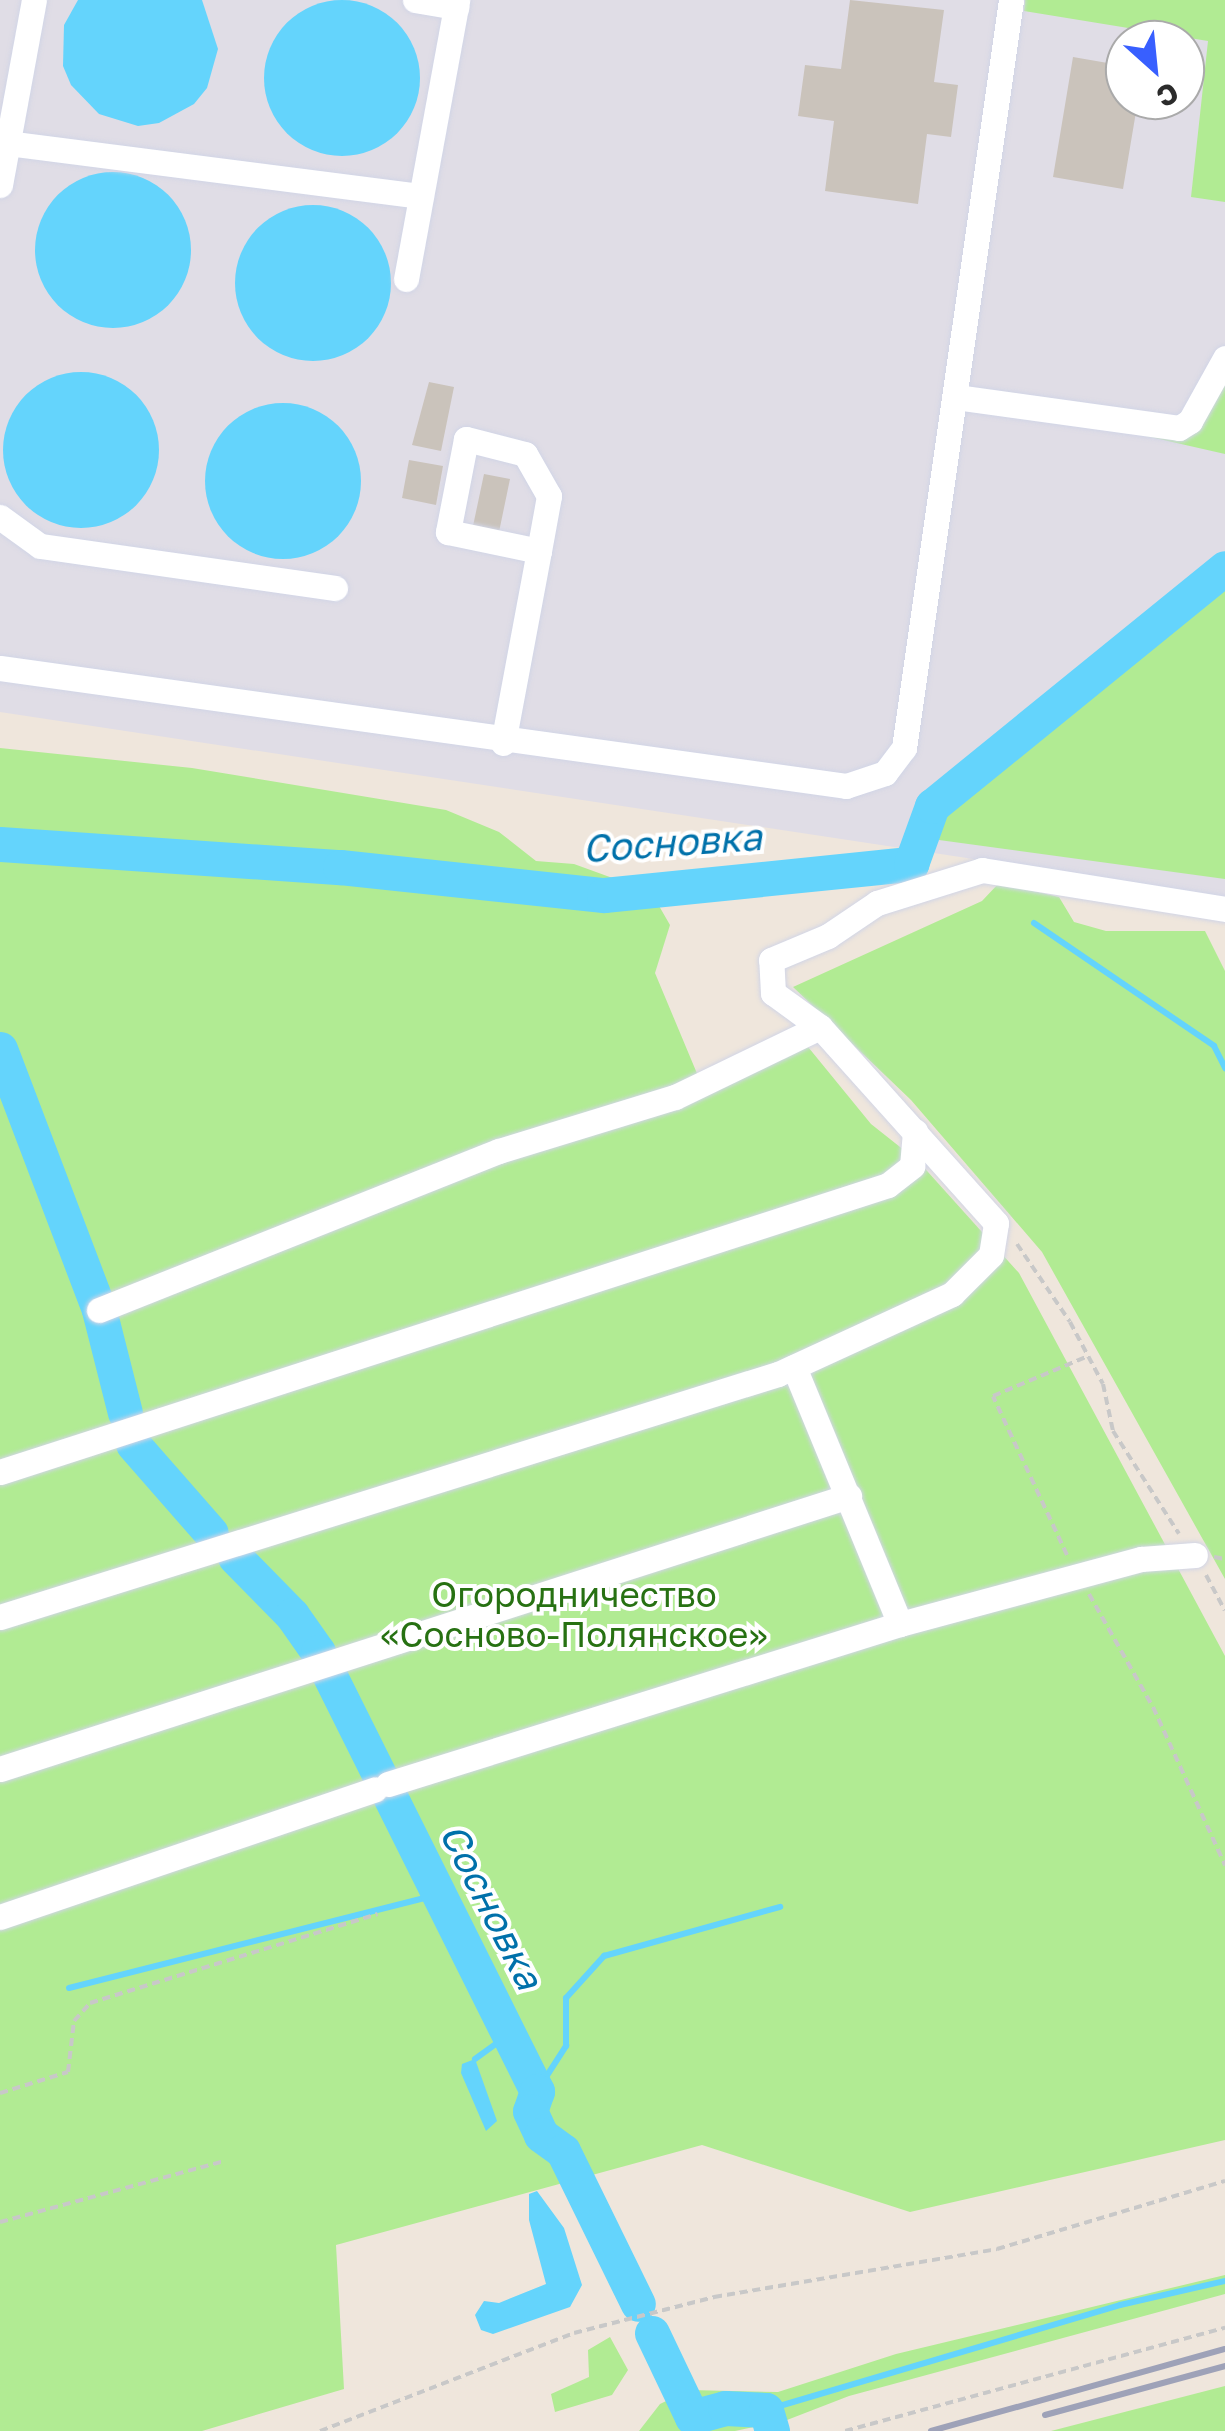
<!DOCTYPE html>
<html>
<head>
<meta charset="utf-8">
<style>
	body { margin:0 }
	#map { position:relative; width:1225px; height:2431px; overflow:hidden; background:#efe6dc; font-family:"Golos Text",sans-serif }
	div>[style] { position:absolute }
	.industrial>* { inset:0; background:#e0dde6 }
	.green>* { inset:0; background:#b1eb93 }
	.water>* { inset:0; background:#64d4fc }
	.round { border-radius:50% }
	.stream>* { height:6px; margin:-3px; padding:0 3px; transform-origin:3px; border-radius:3px; background:#64d4fc }
	.river>* { height:35px; margin:-17.5px; padding:0 17.5px; transform-origin:17.5px; border-radius:17.5px; background:#64d4fc }
	.building>* { inset:0; background:#cac3bb }
	.path>* { height:4px; margin-top:-2px; transform-origin:0; background:repeating-linear-gradient(90deg,#c8c8c8 0 8px,transparent 0 13px) }
	.roads { filter:drop-shadow(0 0 2px #d1d5e6) drop-shadow(0 0 2px #d1d5e6) }
	.minor>* { height:25px; margin:-12.5px; padding:0 12.5px; transform-origin:12.5px; border-radius:12.5px; background:#fff }
	.rail>* { height:6px; margin:-3px; padding:0 3px; transform-origin:3px; border-radius:3px; background:#9ea2b8 }
	span { translate:-50% -50%; white-space:nowrap; text-align:center; line-height:1.15; -webkit-text-stroke:8px #fff; paint-order:stroke }
	.park-label { font-size:35px; color:#277112 }
	.water-label { font-size:38px; color:#0071aa; font-style:italic }
	.north { position:absolute; left:1105px; top:20px; width:100px; height:100px; box-sizing:border-box; background:#fff; border:2px solid #aaa; border-radius:50%; rotate:153deg; font-size:28px; font-weight:700; line-height:40px; text-align:center; color:#2b2b2b }
	.north::after { content:''; display:block; margin:auto; width:35px; height:45px; background:#385fff; clip-path:polygon(50% 0,100% 100%,50% 72%,0 100%) }
</style>
</head>
<body>
<div id="map">
	<div class="industrial">
		<i style="clip-path:polygon(evenodd,0 0,1225px 0,1225px 897px,0 712px,0 0,1125px 40px,1185px 40px,1185px 100px,1125px 100px,1125px 40px)"></i>
	</div>
	<div class="green">
		<i style="clip-path:polygon(1025px 0,1225px 0,1225px 202px,1191px 197px,1208px 41px,1024px 11px)"></i>
		<i style="clip-path:polygon(1225px 370px,1225px 454px,1124px 431px,1162px 435px)"></i>
		<i style="clip-path:polygon(1225px 583px,1225px 879px,917px 837px)"></i>
		<i style="clip-path:polygon(0 748px,192px 768px,446px 810px,499px 832px,536px 861px,574px 864px,651px 892px,670px 925px,655px 973px,701px 1083px,804px 1042px,871px 1124px,919px 1162px,1019px 1273px,1225px 1656px,1225px 2140px,910px 2212px,702px 2145px,336px 2245px,344px 2389px,202px 2431px,0 2431px)"></i>
		<i style="clip-path:polygon(999px 883px,1059px 897px,1074px 922px,1106px 931px,1205px 931px,1225px 971px,1225px 1579px,1042px 1252px,911px 1100px,793px 987px,982px 901px)"></i>
		<i style="clip-path:polygon(1225px 2275px,1225px 2294px,849px 2396px,787px 2420px,735px 2431px,639px 2431px,660px 2404px,689px 2390px,778px 2392px,896px 2354px)"></i>
		<i style="clip-path:polygon(610px 2337px,628px 2370px,612px 2395px,555px 2412px,551px 2394px,589px 2377px,588px 2350px)"></i>
		<i style="clip-path:polygon(1225px 2386px,1225px 2431px,1051px 2431px)"></i>
	</div>
	<div class="water">
		<i class="round" style="left:264px;top:0;width:156px;height:156px"></i>
		<i style="clip-path:polygon(78px 0,202px 0,218px 49px,207px 88px,194px 104px,159px 123px,138px 126px,99px 114px,71px 85px,63px 66px,64px 25px)"></i>
		<i class="round" style="left:35px;top:172px;width:156px;height:156px"></i>
		<i class="round" style="left:235px;top:205px;width:156px;height:156px"></i>
		<i class="round" style="left:3px;top:372px;width:156px;height:156px"></i>
		<i class="round" style="left:205px;top:403px;width:156px;height:156px"></i>
		<i style="clip-path:polygon(475px 2059px,497px 2121px,486px 2131px,461px 2073px,462px 2064px)"></i>
		<i style="clip-path:polygon(537px 2191px,564px 2228px,582px 2285px,570px 2307px,493px 2334px,481px 2330px,475px 2315px,484px 2301px,499px 2303px,546px 2284px,529px 2220px,529px 2194px)"></i>
	</div>
	<div class="stream">
		<i style="left:1034px;top:923px;width:218px;rotate:34.3deg"></i>
		<i style="left:1214px;top:1046px;width:25px;rotate:63deg"></i>
		<i style="left:69px;top:1988px;width:379px;rotate:-14.2deg"></i>
		<i style="left:475px;top:2059px;width:39px;rotate:-36deg"></i>
		<i style="left:537px;top:2091px;width:54px;rotate:-57.2deg"></i>
		<i style="left:566px;top:2046px;width:48px;rotate:-90deg"></i>
		<i style="left:566px;top:1998px;width:57px;rotate:-47.9deg"></i>
		<i style="left:604px;top:1956px;width:183px;rotate:-15.6deg"></i>
		<i style="left:766px;top:2410px;width:369px;rotate:-16.5deg"></i>
		<i style="left:1120px;top:2305px;width:108px;rotate:-12.9deg"></i>
	</div>
	<div class="river">
		<i style="left:0;top:844px;width:341px;rotate:3.9deg"></i>
		<i style="left:340px;top:867px;width:265px;rotate:6.1deg"></i>
		<i style="left:604px;top:895px;width:309px;rotate:-5.8deg"></i>
		<i style="left:911px;top:864px;width:62px;rotate:-70.1deg"></i>
		<i style="left:932px;top:806px;width:377px;rotate:-39.1deg"></i>
		<i style="left:0;top:1049px;width:279px;rotate:69.2deg"></i>
		<i style="left:99px;top:1310px;width:106px;rotate:75.8deg"></i>
		<i style="left:133px;top:1444px;width:118px;rotate:48.8deg"></i>
		<i style="left:235px;top:1557px;width:81px;rotate:45.5deg"></i>
		<i style="left:292px;top:1615px;width:45px;rotate:54.9deg"></i>
		<i style="left:318px;top:1652px;width:491px;rotate:63.5deg"></i>
		<i style="left:537px;top:2091px;width:21px;rotate:109deg"></i>
		<i style="left:530px;top:2111px;width:26px;rotate:65deg"></i>
		<i style="left:541px;top:2135px;width:27px;rotate:36deg"></i>
		<i style="left:563px;top:2151px;width:170px;rotate:63.9deg"></i>
		<i style="left:652px;top:2333px;width:93px;rotate:64.5deg"></i>
		<i style="left:692px;top:2417px;width:34px;rotate:-15deg"></i>
		<i style="left:725px;top:2408px;width:41px;rotate:2.8deg"></i>
		<i style="left:766px;top:2410px;width:22px;rotate:74deg"></i>
	</div>
	<div class="building">
		<i style="clip-path:polygon(850px 0,944px 10px,934px 82px,958px 85px,951px 137px,927px 134px,918px 204px,825px 191px,834px 121px,798px 116px,805px 65px,841px 69px)"></i>
		<i style="clip-path:polygon(1073px 57px,1125px 66px,1125px 100px,1138px 100px,1123px 189px,1053px 177px)"></i>
		<i style="clip-path:polygon(429px 382px,454px 387px,441px 451px,412px 445px)"></i>
		<i style="clip-path:polygon(409px 460px,443px 466px,436px 505px,402px 498px)"></i>
		<i style="clip-path:polygon(484px 474px,510px 479px,499px 532px,473px 526px)"></i>
	</div>
	<div class="path">
		<i style="left:1017px;top:1244px;width:94px;rotate:55.8deg"></i>
		<i style="left:1070px;top:1322px;width:70px;rotate:62deg"></i>
		<i style="left:1103px;top:1384px;width:48px;rotate:78deg"></i>
		<i style="left:1113px;top:1431px;width:122px;rotate:57.3deg"></i>
		<i style="left:1067px;top:1555px;width:175px;rotate:-115deg"></i>
		<i style="left:993px;top:1396px;width:103px;rotate:-22.8deg"></i>
		<i style="left:1214px;top:1557px;width:11px;rotate:10deg"></i>
		<i style="left:1206px;top:1575px;width:40px;rotate:62deg"></i>
		<i style="left:1089px;top:1594px;width:130px;rotate:60.5deg"></i>
		<i style="left:1153px;top:1707px;width:174px;rotate:65.5deg"></i>
		<i style="left:0;top:2093px;width:71px;rotate:-17.2deg"></i>
		<i style="left:68px;top:2072px;width:51px;rotate:-83.3deg"></i>
		<i style="left:74px;top:2021px;width:24px;rotate:-48deg"></i>
		<i style="left:90px;top:2003px;width:301px;rotate:-17.2deg"></i>
		<i style="left:0;top:2222px;width:233px;rotate:-15.2deg"></i>
		<i style="left:320px;top:2431px;width:272px;rotate:-21.1deg"></i>
		<i style="left:574px;top:2333px;width:145px;rotate:-14.4deg"></i>
		<i style="left:714px;top:2297px;width:287px;rotate:-9.6deg"></i>
		<i style="left:997px;top:2249px;width:238px;rotate:-16.6deg"></i>
		<i style="left:845px;top:2431px;width:394px;rotate:-15.2deg"></i>
	</div>
	<div class="roads">
		<div class="minor">
			<i style="left:415px;top:0;width:42px;rotate:9.7deg"></i>
			<i style="left:7px;top:143px;width:417px;rotate:7.3deg"></i>
			<i style="left:0;top:185px;width:188px;rotate:-79.6deg"></i>
			<i style="left:406px;top:279px;width:284px;rotate:-79.6deg"></i>
			<i style="left:956px;top:397px;width:225px;rotate:7.9deg"></i>
			<i style="left:1179px;top:428px;width:13px;rotate:-32deg"></i>
			<i style="left:1190px;top:421px;width:72px;rotate:-60.9deg"></i>
			<i style="left:0;top:517px;width:49px;rotate:35.9deg"></i>
			<i style="left:40px;top:546px;width:298px;rotate:8.1deg"></i>
			<i style="left:0;top:668px;width:854px;rotate:7.94deg"></i>
			<i style="left:846px;top:786px;width:41px;rotate:-18.4deg"></i>
			<i style="left:885px;top:773px;width:31px;rotate:-53deg"></i>
			<i style="left:904px;top:748px;width:756px;rotate:-81.86deg"></i>
			<i style="left:503px;top:743px;width:195px;rotate:-79.4deg"></i>
			<i style="left:539px;top:551px;width:56px;rotate:-79.7deg"></i>
			<i style="left:549px;top:496px;width:48px;rotate:-119.7deg"></i>
			<i style="left:525px;top:454px;width:61px;rotate:-165.7deg"></i>
			<i style="left:466px;top:439px;width:95px;rotate:101deg"></i>
			<i style="left:448px;top:532px;width:93px;rotate:11.8deg"></i>
			<i style="left:99px;top:1310px;width:430px;rotate:-21.7deg"></i>
			<i style="left:499px;top:1151px;width:184px;rotate:-17.1deg"></i>
			<i style="left:675px;top:1097px;width:161px;rotate:-25.8deg"></i>
			<i style="left:794px;top:1367px;width:278px;rotate:67.6deg"></i>
			<i style="left:0;top:1472px;width:933px;rotate:-17.91deg"></i>
			<i style="left:888px;top:1185px;width:31px;rotate:-38deg"></i>
			<i style="left:912px;top:1166px;width:35px;rotate:-85deg"></i>
			<i style="left:0;top:1617px;width:815px;rotate:-17.35deg"></i>
			<i style="left:778px;top:1374px;width:192px;rotate:-24.7deg"></i>
			<i style="left:952px;top:1294px;width:55px;rotate:-45deg"></i>
			<i style="left:991px;top:1255px;width:32px;rotate:-81deg"></i>
			<i style="left:996px;top:1223px;width:263px;rotate:-131.9deg"></i>
			<i style="left:820px;top:1027px;width:58px;rotate:-144.1deg"></i>
			<i style="left:773px;top:993px;width:33px;rotate:-93deg"></i>
			<i style="left:771px;top:960px;width:62px;rotate:-22.8deg"></i>
			<i style="left:828px;top:936px;width:59px;rotate:-34deg"></i>
			<i style="left:877px;top:903px;width:110px;rotate:-17.4deg"></i>
			<i style="left:982px;top:870px;width:246px;rotate:9.1deg"></i>
			<i style="left:0;top:1769px;width:892px;rotate:-17.83deg"></i>
			<i style="left:388px;top:1784px;width:536px;rotate:-17.35deg"></i>
			<i style="left:900px;top:1624px;width:250px;rotate:-15.1deg"></i>
			<i style="left:1141px;top:1559px;width:54px;rotate:-4.2deg"></i>
			<i style="left:0;top:1917px;width:396px;rotate:-18.8deg"></i>
		</div>
	</div>
	<div class="rail">
		<i style="left:1045px;top:2415px;width:187px;rotate:-15.2deg"></i>
		<i style="left:931px;top:2431px;width:305px;rotate:-15.6deg"></i>
	</div>
	<div class="park-label">
		<span style="left:574px;top:1614px">Огородничество<br>«Сосново-Полянское»</span>
	</div>
	<div class="water-label">
		<span style="left:672px;top:842px;rotate:-4deg">Сосновка</span>
		<span style="left:492px;top:1906px;rotate:63deg">Сосновка</span>
	</div>
	<div class="north">С</div>
</div>
</body>
</html>
